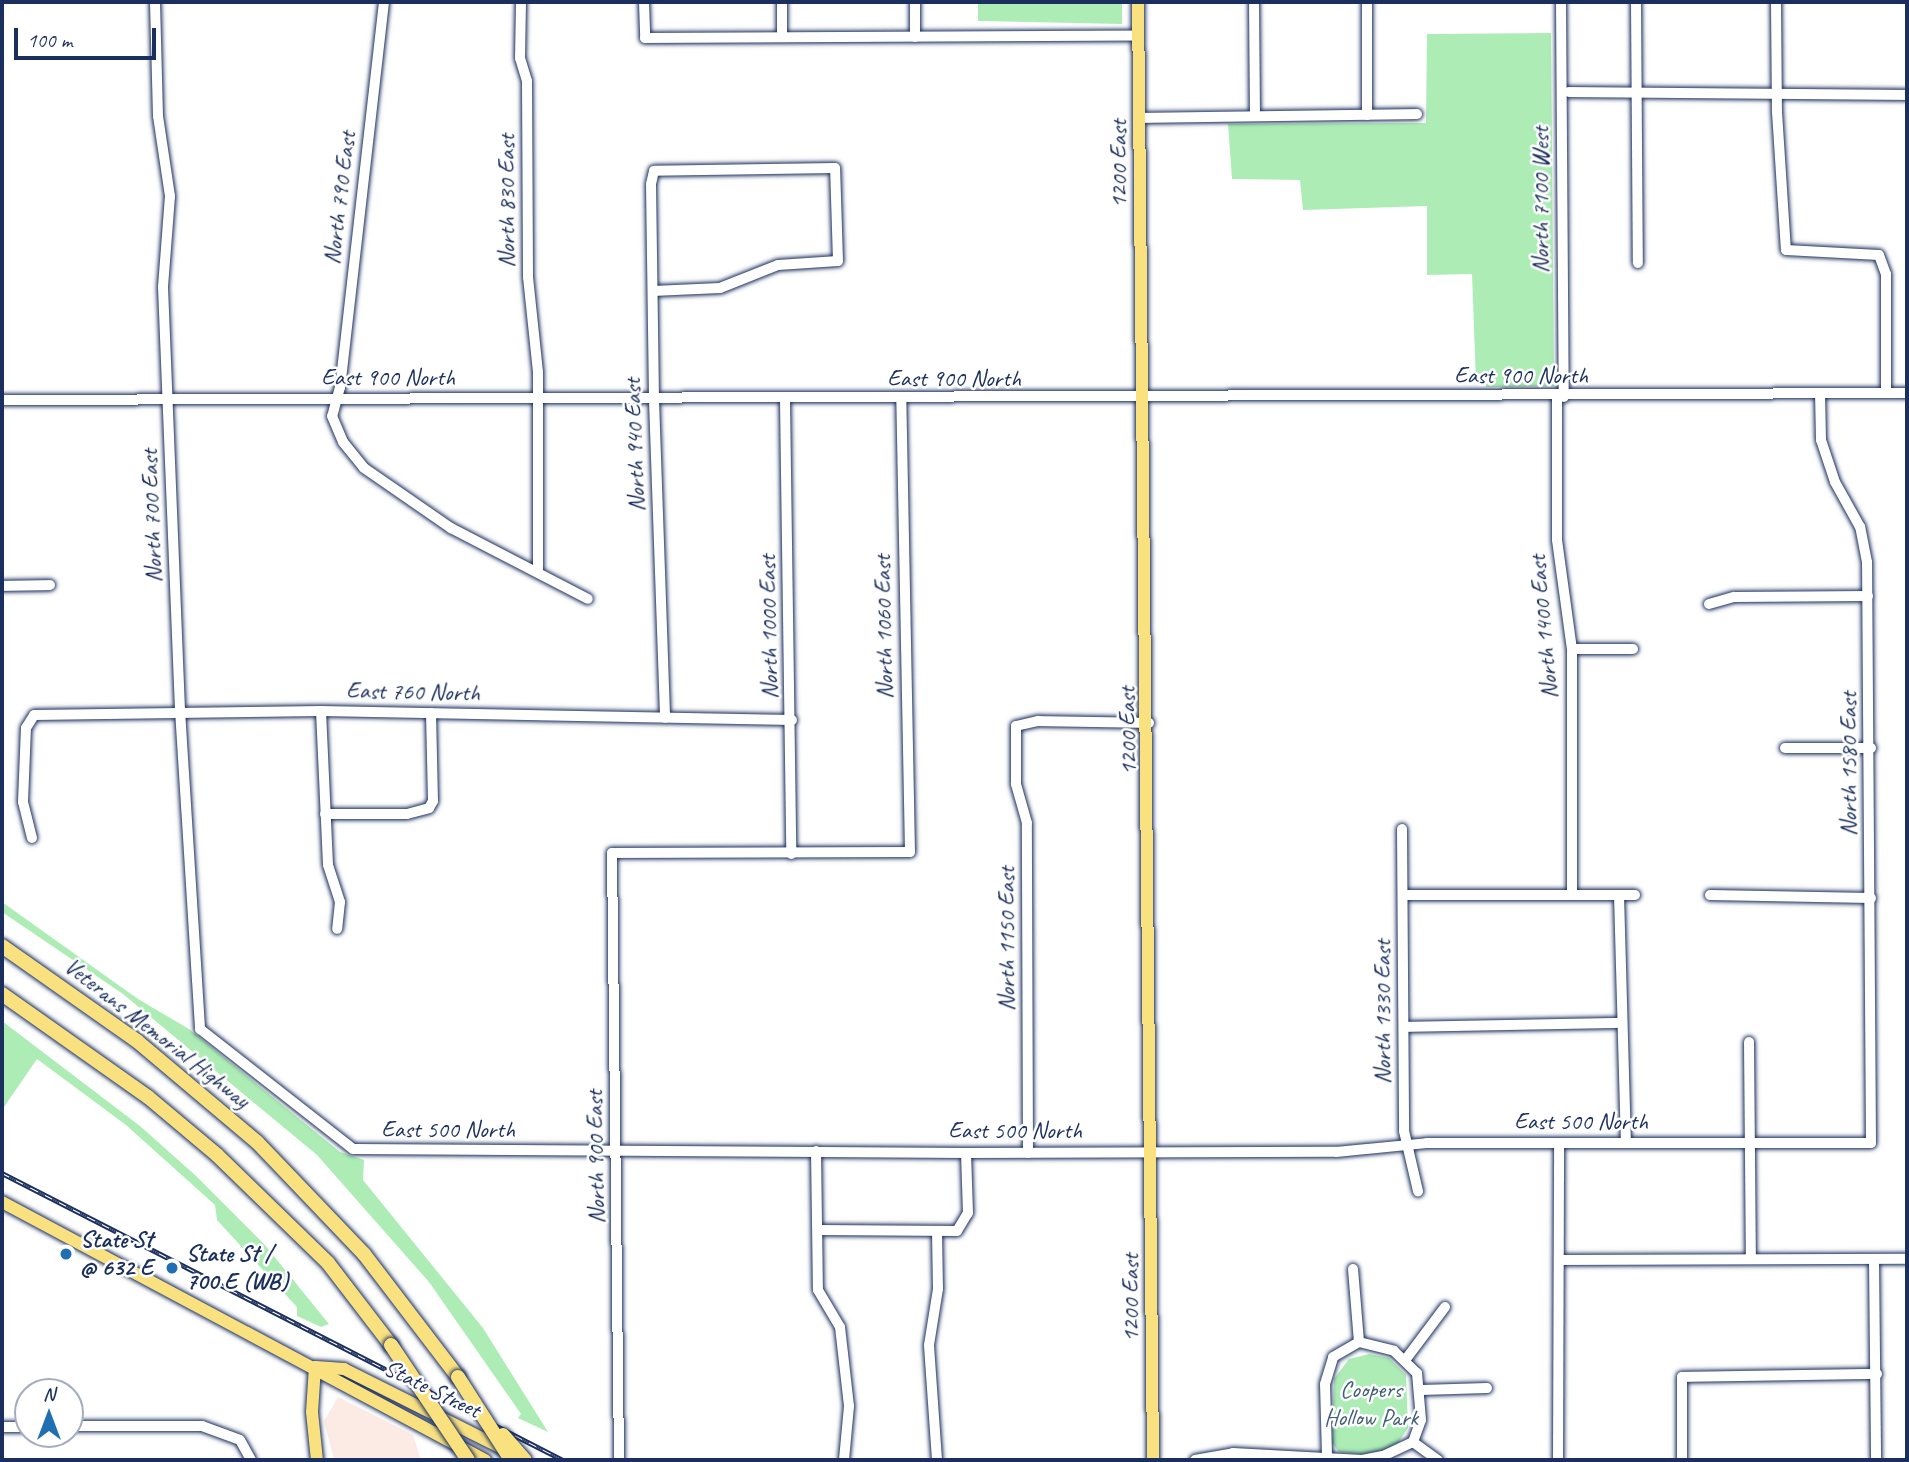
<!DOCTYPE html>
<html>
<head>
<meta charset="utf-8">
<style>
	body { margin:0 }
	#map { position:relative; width:1909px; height:1462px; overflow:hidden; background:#fff; font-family:Caveat,sans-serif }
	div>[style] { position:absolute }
	.built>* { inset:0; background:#fbebe4 }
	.green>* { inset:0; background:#adedb5 }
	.roads { filter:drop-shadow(0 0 2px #1b2f5e) drop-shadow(0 0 2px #1b2f5e) }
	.minor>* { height:10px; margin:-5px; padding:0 5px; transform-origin:5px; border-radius:5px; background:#fff }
	.major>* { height:12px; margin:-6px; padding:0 6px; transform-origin:6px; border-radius:6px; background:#fae180 }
	.highway>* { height:14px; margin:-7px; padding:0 7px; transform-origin:7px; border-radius:7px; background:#fae180 }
	.rail>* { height:5px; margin-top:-2.5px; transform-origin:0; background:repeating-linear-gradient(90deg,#fff 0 8px,#1b2f5e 0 16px); box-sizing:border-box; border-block:2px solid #1b2f5e }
	.bridges { filter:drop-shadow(0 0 2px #1b2f5e) drop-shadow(0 0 2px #1b2f5e) }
	.highway-bridge>* { height:14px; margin:-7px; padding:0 7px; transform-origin:7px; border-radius:7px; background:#fae180 }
	.dots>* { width:19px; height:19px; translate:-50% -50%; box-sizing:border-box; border:4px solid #fff; border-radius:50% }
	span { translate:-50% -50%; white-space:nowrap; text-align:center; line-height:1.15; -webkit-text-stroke:5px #fff; paint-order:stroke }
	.street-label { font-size:24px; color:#1b2f5e }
	.poi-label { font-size:24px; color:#1b2f5e; font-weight:700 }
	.left { translate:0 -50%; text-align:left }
	.park-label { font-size:24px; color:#405e74 }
	.frame { position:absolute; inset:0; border:4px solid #1b2f5e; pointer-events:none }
	.north { position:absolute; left:14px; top:1378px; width:70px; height:70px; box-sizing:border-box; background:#fff; border:2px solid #a4acbf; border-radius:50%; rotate:0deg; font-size:19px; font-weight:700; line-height:28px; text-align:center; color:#1b2f5e }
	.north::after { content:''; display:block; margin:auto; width:24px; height:32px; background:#1f6fb2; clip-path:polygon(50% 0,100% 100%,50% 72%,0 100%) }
	.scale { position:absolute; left:14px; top:28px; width:142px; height:32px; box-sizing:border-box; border:4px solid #1b2f5e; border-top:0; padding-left:9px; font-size:21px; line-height:24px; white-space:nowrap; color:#1b2f5e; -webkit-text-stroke:5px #fff; paint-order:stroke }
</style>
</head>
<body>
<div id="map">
	<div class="built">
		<i style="clip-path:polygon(338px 1397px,413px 1435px,421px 1460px,334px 1460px,324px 1421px)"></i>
	</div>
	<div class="green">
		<i style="clip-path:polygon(978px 2px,1122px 2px,1122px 24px,978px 21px)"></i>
		<i style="clip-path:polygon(1551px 33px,1554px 386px,1486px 387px,1486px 382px,1476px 382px,1472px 274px,1427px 275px,1427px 206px,1303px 210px,1300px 180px,1232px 179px,1228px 124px,1426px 123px,1427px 34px)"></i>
		<i style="clip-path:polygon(2px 902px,138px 999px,189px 1029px,340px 1152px,364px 1160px,363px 1180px,483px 1328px,548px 1432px,518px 1418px,521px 1414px,429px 1282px,317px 1155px,123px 994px,2px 912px)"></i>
		<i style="clip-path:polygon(2px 1021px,140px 1126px,195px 1175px,264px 1244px,329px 1324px,321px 1327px,297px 1316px,297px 1307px,217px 1220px,215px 1205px,126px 1125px,37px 1059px,2px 1110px)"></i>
		<i style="clip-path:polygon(1369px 1354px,1389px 1358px,1406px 1375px,1408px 1428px,1396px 1446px,1373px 1455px,1339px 1452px,1332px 1443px,1334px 1379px,1349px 1359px)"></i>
	</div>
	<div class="roads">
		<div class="minor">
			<i style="left:155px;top:2px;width:114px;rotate:88.5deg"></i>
			<i style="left:158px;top:116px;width:81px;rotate:81.5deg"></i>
			<i style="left:170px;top:196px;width:91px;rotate:94.4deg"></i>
			<i style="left:163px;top:287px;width:423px;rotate:87.7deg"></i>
			<i style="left:180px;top:710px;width:320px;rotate:86.4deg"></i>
			<i style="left:200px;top:1029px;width:194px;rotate:38.1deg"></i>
			<i style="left:353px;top:1149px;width:613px;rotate:0.37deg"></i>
			<i style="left:966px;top:1153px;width:370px;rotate:-0.2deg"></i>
			<i style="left:1336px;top:1152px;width:91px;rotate:-5.6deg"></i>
			<i style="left:1427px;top:1143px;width:444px"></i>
			<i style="left:1871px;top:1143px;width:581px;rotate:-90.39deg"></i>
			<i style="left:1867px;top:562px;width:36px;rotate:-101deg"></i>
			<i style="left:1860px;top:527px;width:51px;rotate:-119.1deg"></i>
			<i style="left:1835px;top:482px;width:44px;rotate:-108.4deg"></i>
			<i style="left:1821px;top:440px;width:46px;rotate:-91.2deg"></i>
			<i style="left:384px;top:2px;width:388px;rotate:96.5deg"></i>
			<i style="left:340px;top:387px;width:30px;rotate:105deg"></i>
			<i style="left:332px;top:416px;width:28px;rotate:67deg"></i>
			<i style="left:343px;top:442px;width:33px;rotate:51deg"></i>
			<i style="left:364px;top:468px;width:106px;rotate:34.6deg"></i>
			<i style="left:451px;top:528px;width:154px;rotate:27.4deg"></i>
			<i style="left:521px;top:2px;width:56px;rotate:91deg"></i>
			<i style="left:520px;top:58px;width:24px;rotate:73deg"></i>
			<i style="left:527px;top:81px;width:196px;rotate:89.7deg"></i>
			<i style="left:528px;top:277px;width:96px;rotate:84deg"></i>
			<i style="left:538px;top:372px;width:197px;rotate:90deg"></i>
			<i style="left:644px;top:2px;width:36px;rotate:88deg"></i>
			<i style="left:645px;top:38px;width:493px;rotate:-0.3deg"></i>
			<i style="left:1254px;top:2px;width:114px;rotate:89.5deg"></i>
			<i style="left:1561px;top:2px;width:395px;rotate:89.6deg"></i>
			<i style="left:1636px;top:2px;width:261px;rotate:89.6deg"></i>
			<i style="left:1776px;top:2px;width:110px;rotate:89.5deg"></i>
			<i style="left:1777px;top:112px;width:138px;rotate:86.3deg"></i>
			<i style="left:1786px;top:250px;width:93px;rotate:3.1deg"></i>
			<i style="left:1879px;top:255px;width:20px;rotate:70deg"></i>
			<i style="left:1886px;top:274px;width:119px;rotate:90deg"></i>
			<i style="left:782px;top:37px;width:35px;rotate:-90deg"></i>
			<i style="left:915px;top:37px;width:35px;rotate:-90deg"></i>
			<i style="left:1569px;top:92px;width:338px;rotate:0.5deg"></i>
			<i style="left:1367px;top:115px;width:113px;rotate:-90deg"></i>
			<i style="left:1140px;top:118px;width:277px;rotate:-0.8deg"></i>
			<i style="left:653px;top:291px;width:67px;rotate:-2.6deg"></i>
			<i style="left:720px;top:288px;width:62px;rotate:-21.6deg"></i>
			<i style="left:778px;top:265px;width:60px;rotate:-3.8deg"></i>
			<i style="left:838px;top:261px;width:93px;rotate:-91.8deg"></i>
			<i style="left:835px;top:168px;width:181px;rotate:179.1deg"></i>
			<i style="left:654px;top:171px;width:13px;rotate:103deg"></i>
			<i style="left:651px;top:184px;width:216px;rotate:89.2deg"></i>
			<i style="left:654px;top:400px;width:318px;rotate:88deg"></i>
			<i style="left:1557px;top:397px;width:143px;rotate:90deg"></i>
			<i style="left:1557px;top:540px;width:110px;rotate:82.2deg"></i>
			<i style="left:1572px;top:649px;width:246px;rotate:90deg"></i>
			<i style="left:2px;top:400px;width:1905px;rotate:-0.21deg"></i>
			<i style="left:785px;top:400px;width:454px;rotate:89.2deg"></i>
			<i style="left:2px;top:586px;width:48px;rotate:-1.2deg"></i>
			<i style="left:1709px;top:604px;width:26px;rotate:-16deg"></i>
			<i style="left:1734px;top:597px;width:134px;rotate:-0.4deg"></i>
			<i style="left:1572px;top:649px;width:61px"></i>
			<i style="left:321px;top:711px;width:154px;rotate:87.4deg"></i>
			<i style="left:328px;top:865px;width:39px;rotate:72deg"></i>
			<i style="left:340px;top:902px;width:27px;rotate:96deg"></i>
			<i style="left:1785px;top:748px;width:86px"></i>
			<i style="left:325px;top:814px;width:82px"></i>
			<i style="left:407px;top:814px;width:23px;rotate:-15deg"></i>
			<i style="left:429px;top:808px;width:8px;rotate:-60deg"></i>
			<i style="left:433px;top:801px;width:88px;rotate:-91.3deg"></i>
			<i style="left:1402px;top:829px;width:302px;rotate:89.6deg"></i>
			<i style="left:1404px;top:1131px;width:62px;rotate:76.9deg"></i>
			<i style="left:32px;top:838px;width:37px;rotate:-104deg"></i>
			<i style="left:23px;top:802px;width:74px;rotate:-87.7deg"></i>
			<i style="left:26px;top:728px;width:15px;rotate:-58deg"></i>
			<i style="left:34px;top:715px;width:287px;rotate:-0.8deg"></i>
			<i style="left:321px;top:711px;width:471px;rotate:1.1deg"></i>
			<i style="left:1403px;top:895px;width:232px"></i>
			<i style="left:1619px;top:895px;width:247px;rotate:88.4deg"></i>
			<i style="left:1710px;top:895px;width:161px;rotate:1.1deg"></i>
			<i style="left:1404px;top:1027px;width:218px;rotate:-1.1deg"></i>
			<i style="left:1749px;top:1042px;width:216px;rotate:89.5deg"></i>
			<i style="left:816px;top:1151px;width:139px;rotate:89.2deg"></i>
			<i style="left:818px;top:1290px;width:43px;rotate:59.3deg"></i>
			<i style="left:840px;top:1327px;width:80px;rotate:83.5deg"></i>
			<i style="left:849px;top:1406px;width:54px;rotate:95.3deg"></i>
			<i style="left:1028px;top:1153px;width:330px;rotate:-90.2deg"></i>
			<i style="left:1027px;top:823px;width:41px;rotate:-105.8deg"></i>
			<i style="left:1016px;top:784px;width:58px;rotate:-90deg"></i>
			<i style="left:1016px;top:726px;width:23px;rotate:-13deg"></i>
			<i style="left:1038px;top:721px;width:111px;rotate:1deg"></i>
			<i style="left:818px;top:1230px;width:139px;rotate:0.4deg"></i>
			<i style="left:957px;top:1231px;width:21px;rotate:-59deg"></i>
			<i style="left:968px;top:1213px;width:60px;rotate:-91.9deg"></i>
			<i style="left:1559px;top:1260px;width:348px;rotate:-0.2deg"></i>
			<i style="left:1874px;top:1260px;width:200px;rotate:89.4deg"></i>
			<i style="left:1353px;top:1269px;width:73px;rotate:85.3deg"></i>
			<i style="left:1406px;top:1359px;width:65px;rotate:-53.1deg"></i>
			<i style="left:1421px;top:1390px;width:66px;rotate:-1.7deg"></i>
			<i style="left:70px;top:1426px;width:132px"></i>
			<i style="left:202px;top:1426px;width:40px;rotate:20.2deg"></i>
			<i style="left:240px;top:1440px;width:23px;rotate:61deg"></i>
			<i style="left:2px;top:1427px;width:26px"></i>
			<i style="left:1413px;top:1442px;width:31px;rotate:36deg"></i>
			<i style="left:1327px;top:1455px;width:71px;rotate:-91.6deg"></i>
			<i style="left:1325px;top:1384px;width:28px;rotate:-73deg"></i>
			<i style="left:1333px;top:1357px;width:30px;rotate:-30deg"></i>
			<i style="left:1359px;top:1342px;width:36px;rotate:14deg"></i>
			<i style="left:1394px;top:1351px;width:32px;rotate:44deg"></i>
			<i style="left:1417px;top:1373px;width:47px;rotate:85.1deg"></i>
			<i style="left:1421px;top:1420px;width:23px;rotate:110deg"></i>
			<i style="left:619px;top:1460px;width:607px;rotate:-90.66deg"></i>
			<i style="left:612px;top:853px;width:298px;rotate:-0.2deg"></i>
			<i style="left:910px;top:852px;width:452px;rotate:-91.1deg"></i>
			<i style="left:937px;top:1460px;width:115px;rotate:-94deg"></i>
			<i style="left:929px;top:1345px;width:57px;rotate:-80.9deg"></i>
			<i style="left:938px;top:1289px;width:58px;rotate:-91deg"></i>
			<i style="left:1195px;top:1460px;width:39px;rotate:-10deg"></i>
			<i style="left:1233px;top:1453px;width:129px;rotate:3.1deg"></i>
			<i style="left:1362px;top:1460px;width:21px;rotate:-11deg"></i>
			<i style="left:1383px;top:1456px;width:33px;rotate:-25deg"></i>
			<i style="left:1558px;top:1460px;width:317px;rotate:-89.8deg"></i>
			<i style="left:1682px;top:1460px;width:83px;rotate:-90deg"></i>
			<i style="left:1682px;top:1377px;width:195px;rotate:-0.9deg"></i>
		</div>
		<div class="major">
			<i style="left:1138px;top:2px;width:1458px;rotate:89.41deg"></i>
			<i style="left:2px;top:1202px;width:548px;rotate:28.11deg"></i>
			<i style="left:315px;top:1367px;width:45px;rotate:93.8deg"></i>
			<i style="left:312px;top:1412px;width:48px;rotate:84.1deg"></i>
			<i style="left:316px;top:1367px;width:28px;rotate:4deg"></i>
			<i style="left:344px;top:1369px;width:181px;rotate:26.6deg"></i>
		</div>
		<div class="highway">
			<i style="left:2px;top:946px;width:165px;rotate:35.1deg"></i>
			<i style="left:137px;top:1041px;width:157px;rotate:40.1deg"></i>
			<i style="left:257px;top:1142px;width:155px;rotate:46.3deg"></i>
			<i style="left:364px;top:1254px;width:155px;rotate:52.6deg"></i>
			<i style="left:2px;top:994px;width:179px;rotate:35.2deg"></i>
			<i style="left:148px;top:1097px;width:90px;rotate:40deg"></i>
			<i style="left:217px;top:1155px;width:155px;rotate:44.2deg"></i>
			<i style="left:328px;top:1263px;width:103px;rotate:52.5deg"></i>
		</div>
	</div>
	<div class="rail">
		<i style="left:2px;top:1173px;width:630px;rotate:27.09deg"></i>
	</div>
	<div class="bridges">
		<div class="highway-bridge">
			<i style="left:391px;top:1345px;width:138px;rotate:56.2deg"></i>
			<i style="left:458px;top:1377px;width:98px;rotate:57.4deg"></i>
			<i style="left:503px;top:1435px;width:33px;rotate:49deg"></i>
		</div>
	</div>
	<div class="dots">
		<i style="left:66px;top:1254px;background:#1f6fb2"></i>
		<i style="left:172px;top:1268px;background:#1f6fb2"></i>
	</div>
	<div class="street-label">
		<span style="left:1119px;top:164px;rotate:-90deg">1200 East</span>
		<span style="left:340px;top:198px;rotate:-83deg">North 790 East</span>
		<span style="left:1541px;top:200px;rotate:-90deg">North 7100 West</span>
		<span style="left:507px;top:201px;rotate:-90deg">North 830 East</span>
		<span style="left:1521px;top:376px">East 900 North</span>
		<span style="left:388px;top:378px">East 900 North</span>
		<span style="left:954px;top:379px">East 900 North</span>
		<span style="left:635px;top:445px;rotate:-92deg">North 940 East</span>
		<span style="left:152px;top:516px;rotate:-92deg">North 700 East</span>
		<span style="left:769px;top:627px;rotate:-91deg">North 1000 East</span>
		<span style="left:884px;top:627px;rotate:-91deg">North 1060 East</span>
		<span style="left:1544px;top:627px;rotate:-95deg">North 1400 East</span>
		<span style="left:413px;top:692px;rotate:1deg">East 760 North</span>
		<span style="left:1128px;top:731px;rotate:-91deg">1200 East</span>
		<span style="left:1849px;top:764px;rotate:-90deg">North 1580 East</span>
		<span style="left:1007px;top:939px;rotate:-90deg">North 1150 East</span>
		<span style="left:1383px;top:1012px;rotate:-90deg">North 1330 East</span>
		<span style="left:157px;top:1033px;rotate:38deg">Veterans Memorial Highway</span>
		<span style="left:1581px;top:1122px">East 500 North</span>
		<span style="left:448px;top:1130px">East 500 North</span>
		<span style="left:1015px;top:1131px">East 500 North</span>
		<span style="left:596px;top:1157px;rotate:-91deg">North 900 East</span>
		<span style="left:1131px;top:1298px;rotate:-90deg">1200 East</span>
		<span style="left:432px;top:1389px;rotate:26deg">State Street</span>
	</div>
	<div class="poi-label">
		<span class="left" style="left:80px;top:1254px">State St<br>@ 632 E</span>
		<span class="left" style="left:186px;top:1268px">State St /<br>700 E (WB)</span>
	</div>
	<div class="park-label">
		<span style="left:1371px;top:1404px">Coopers<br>Hollow Park</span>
	</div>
	<div class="frame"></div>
	<div class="north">N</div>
	<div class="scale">100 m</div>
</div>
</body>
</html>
